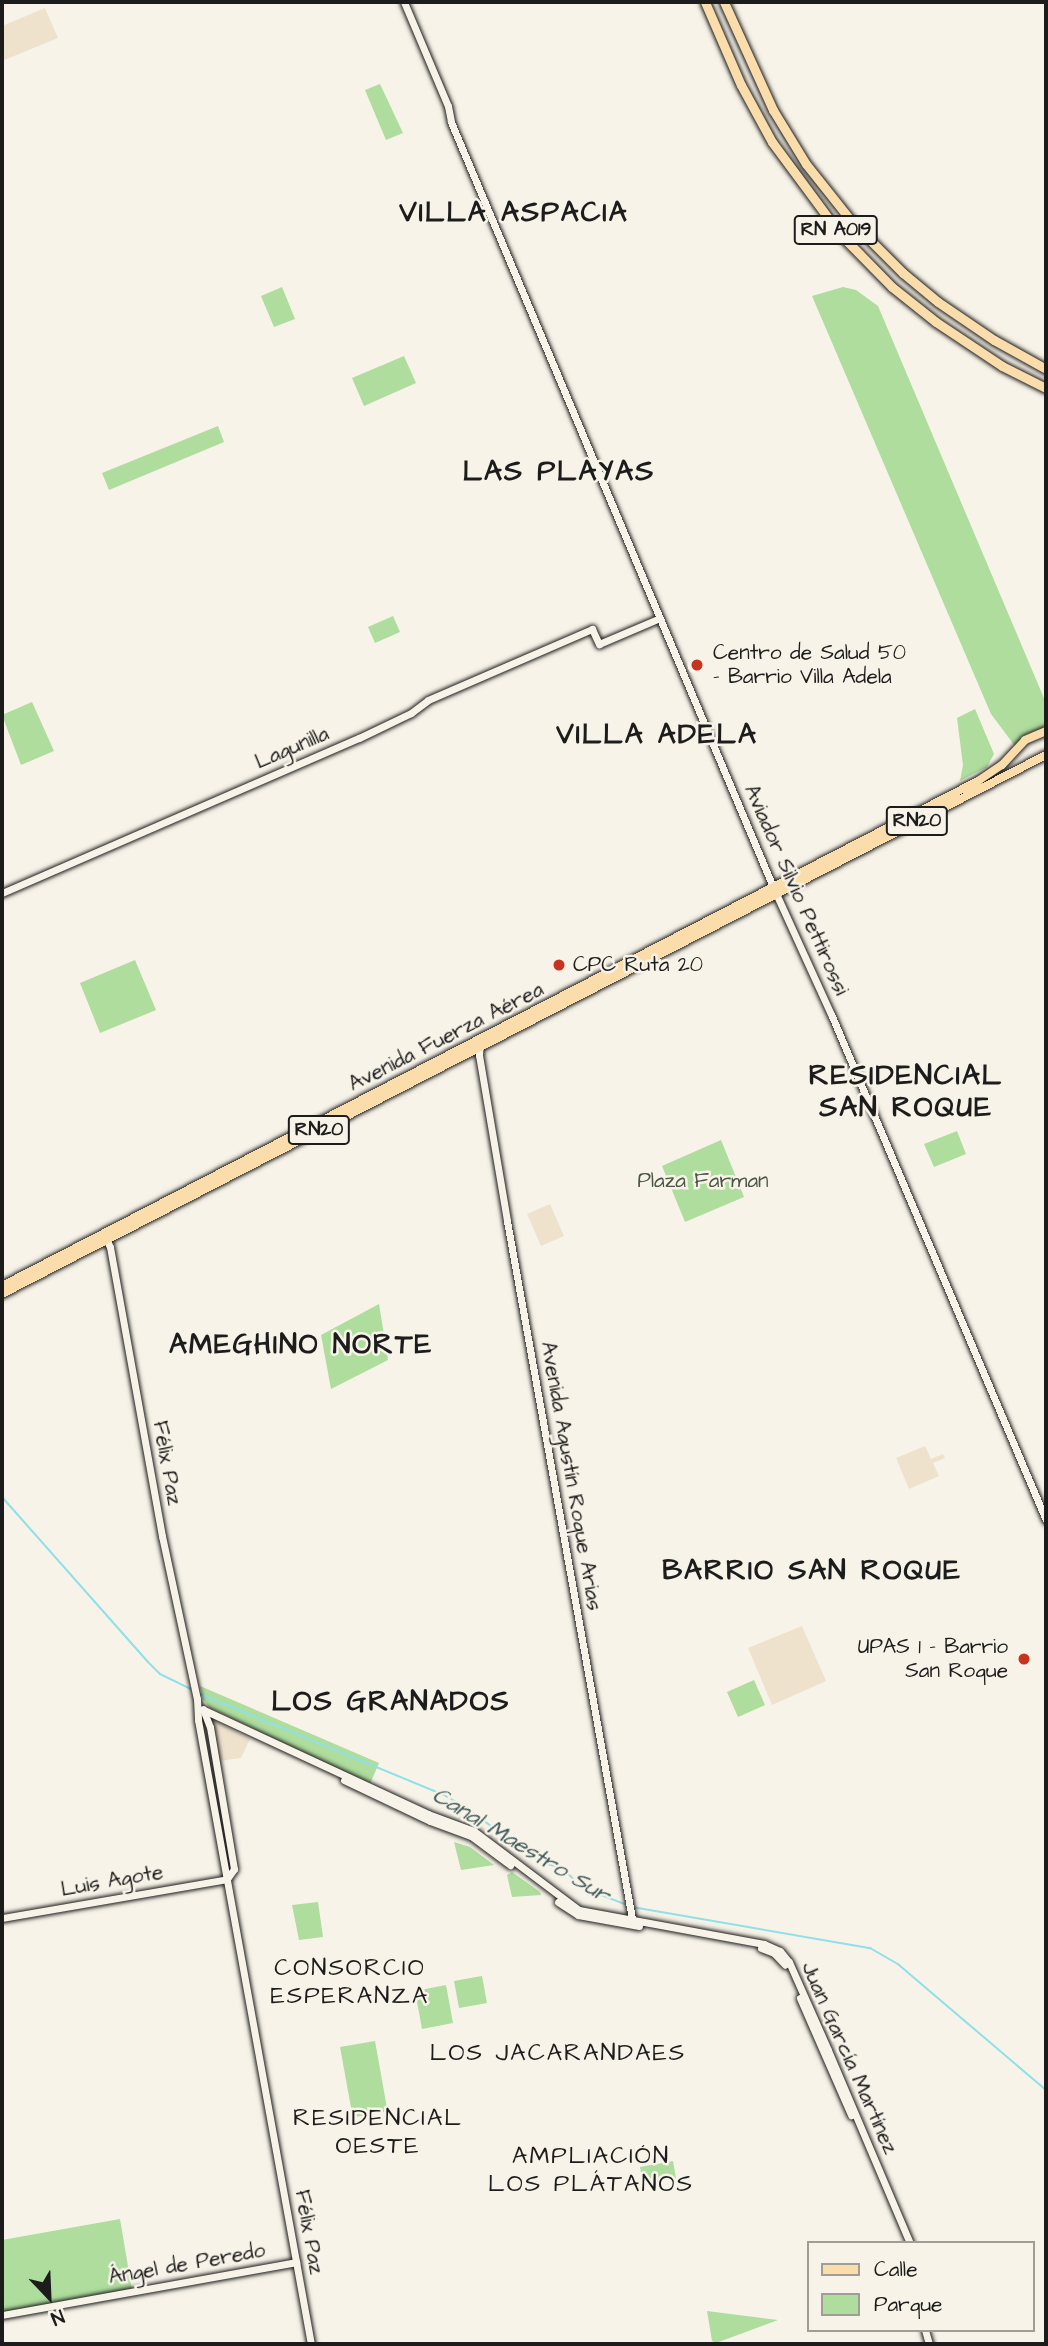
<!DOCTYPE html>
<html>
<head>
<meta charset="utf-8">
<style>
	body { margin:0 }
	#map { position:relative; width:1048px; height:2346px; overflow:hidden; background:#f7f3e8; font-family:"Architects Daughter",sans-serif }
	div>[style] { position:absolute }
	.built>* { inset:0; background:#efe2cd }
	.green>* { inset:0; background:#aedd9d }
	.stream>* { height:2px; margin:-1px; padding:0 1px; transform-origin:1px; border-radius:1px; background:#8fe0e7 }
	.roads { filter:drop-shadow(0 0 2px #1c1c1c) drop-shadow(0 0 2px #1c1c1c) }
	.secondary>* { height:7px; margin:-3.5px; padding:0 3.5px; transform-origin:3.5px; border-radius:3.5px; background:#f7f3e8 }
	.primary>* { height:8px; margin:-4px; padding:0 4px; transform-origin:4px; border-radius:4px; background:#faddab }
	.highway>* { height:9px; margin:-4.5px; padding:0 4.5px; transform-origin:4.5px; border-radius:4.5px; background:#faddab }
	.dots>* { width:19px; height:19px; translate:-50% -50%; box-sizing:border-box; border:4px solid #f7f3e8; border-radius:50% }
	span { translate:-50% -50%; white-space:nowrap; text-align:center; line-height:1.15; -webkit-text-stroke:5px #f7f3e8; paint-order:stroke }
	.shield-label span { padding:2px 5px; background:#f7f3e8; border:2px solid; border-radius:5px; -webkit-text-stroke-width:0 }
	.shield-label { font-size:19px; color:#1c1c1c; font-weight:700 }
	.poi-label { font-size:21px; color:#1c1c1c }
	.left { translate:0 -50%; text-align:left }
	.right { translate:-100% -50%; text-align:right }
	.street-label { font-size:21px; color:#1c1c1c }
	.park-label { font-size:21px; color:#485643 }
	.water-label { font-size:23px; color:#3e5759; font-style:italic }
	.quarter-label { font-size:24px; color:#1c1c1c; letter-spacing:2px }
	.district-label { font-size:28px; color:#1c1c1c; font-weight:700; letter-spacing:2px }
	.frame { position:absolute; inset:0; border:4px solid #1c1c1c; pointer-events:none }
	.legend { position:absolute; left:807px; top:2241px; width:228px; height:91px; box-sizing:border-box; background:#f7f3e8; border:2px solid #9f9d96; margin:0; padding:9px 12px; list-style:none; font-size:21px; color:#1c1c1c }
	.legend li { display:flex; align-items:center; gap:14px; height:35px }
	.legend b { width:35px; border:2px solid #9f9d96 }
	.north { position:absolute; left:14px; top:2262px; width:70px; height:70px; -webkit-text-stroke:5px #f7f3e8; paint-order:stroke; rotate:157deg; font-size:19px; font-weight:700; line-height:28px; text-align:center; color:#1c1c1c }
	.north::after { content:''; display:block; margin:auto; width:24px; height:32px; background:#1c1c1c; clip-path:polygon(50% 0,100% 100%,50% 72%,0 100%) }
</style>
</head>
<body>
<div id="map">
	<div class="built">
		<i style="clip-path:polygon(45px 8px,58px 38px,2px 61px,2px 26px)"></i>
		<i style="clip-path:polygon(550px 1204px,564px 1236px,541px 1246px,527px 1214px)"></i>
		<i style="clip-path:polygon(925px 1446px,931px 1459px,943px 1454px,945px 1458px,933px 1463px,939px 1476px,909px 1489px,896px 1458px)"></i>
		<i style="clip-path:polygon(802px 1626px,826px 1681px,772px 1705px,748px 1648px)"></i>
		<i style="clip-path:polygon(212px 1720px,250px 1739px,241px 1758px,219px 1761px)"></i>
	</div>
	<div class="green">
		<i style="clip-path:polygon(380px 84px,403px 133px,386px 140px,365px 90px)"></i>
		<i style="clip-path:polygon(282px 287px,295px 319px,274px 327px,261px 296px)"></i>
		<i style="clip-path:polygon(843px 287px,856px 290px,878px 306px,1046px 703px,1046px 728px,1028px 734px,1015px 746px,991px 714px,812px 296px)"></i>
		<i style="clip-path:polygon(404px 356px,416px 383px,364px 406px,352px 378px)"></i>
		<i style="clip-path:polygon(218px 426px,224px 442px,109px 490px,102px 473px)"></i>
		<i style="clip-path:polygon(393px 616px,400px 632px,375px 643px,368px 627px)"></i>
		<i style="clip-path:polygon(32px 702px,54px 751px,21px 765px,2px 715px)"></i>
		<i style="clip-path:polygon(975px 709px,994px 754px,987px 767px,960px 781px,963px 765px,957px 718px)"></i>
		<i style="clip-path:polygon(135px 960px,156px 1010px,100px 1033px,80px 983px)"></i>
		<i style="clip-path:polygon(957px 1131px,966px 1154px,934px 1167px,924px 1144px)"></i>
		<i style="clip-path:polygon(721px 1140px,744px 1197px,685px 1222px,662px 1166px)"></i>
		<i style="clip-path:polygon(379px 1304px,388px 1360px,331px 1389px,321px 1335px)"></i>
		<i style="clip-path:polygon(754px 1680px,765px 1705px,738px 1717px,727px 1692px)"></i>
		<i style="clip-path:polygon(200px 1686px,379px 1763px,370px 1784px,210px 1708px,203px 1699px)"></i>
		<i style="clip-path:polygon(454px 1842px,470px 1847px,494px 1865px,461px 1870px)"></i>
		<i style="clip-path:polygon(512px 1872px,540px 1892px,541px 1895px,512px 1897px,507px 1875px)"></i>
		<i style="clip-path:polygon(318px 1902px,323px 1937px,299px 1940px,292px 1905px)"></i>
		<i style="clip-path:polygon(482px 1976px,487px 2003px,459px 2008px,454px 1981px)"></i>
		<i style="clip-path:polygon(446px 1985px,453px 2023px,422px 2029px,415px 1991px)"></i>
		<i style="clip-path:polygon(375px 2041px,387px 2108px,384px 2112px,355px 2117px,352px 2113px,340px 2047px)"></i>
		<i style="clip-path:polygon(673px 2161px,676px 2178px,643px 2184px,640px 2167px)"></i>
		<i style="clip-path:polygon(120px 2219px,132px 2290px,2px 2313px,2px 2240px)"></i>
		<i style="clip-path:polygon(707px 2311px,778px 2320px,716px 2343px,712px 2341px)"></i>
	</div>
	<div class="stream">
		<i style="left:2px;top:1497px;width:220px;rotate:48.5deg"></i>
		<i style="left:148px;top:1662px;width:17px;rotate:45deg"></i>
		<i style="left:160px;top:1674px;width:34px;rotate:26deg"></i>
		<i style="left:200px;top:1694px;width:264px;rotate:22.5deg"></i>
		<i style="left:444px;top:1795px;width:24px;rotate:30deg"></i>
		<i style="left:465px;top:1807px;width:93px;rotate:36.3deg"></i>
		<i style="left:540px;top:1862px;width:23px;rotate:15deg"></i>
		<i style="left:562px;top:1868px;width:29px;rotate:44deg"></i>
		<i style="left:583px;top:1888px;width:47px;rotate:21.1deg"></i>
		<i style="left:632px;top:1907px;width:242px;rotate:9.8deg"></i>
		<i style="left:870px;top:1948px;width:34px;rotate:30deg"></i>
		<i style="left:899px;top:1965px;width:193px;rotate:40.4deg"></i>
	</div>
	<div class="roads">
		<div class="secondary">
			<i style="left:404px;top:2px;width:113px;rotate:67.1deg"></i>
			<i style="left:448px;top:106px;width:16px;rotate:79deg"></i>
			<i style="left:451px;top:122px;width:830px;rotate:67.17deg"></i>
			<i style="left:773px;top:887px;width:140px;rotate:65.5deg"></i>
			<i style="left:831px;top:1014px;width:550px;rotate:66.98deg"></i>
			<i style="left:2px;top:893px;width:389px;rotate:-23.5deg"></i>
			<i style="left:359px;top:738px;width:58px;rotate:-25.7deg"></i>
			<i style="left:411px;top:713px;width:21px;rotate:-37deg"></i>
			<i style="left:428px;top:700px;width:179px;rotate:-23.4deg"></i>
			<i style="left:592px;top:629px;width:17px;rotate:65deg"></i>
			<i style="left:599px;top:644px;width:66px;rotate:-23.1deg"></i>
			<i style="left:480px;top:1043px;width:12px;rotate:95deg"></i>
			<i style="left:479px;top:1055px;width:168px;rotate:80.4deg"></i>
			<i style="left:507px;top:1221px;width:714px;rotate:79.84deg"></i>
			<i style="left:105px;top:1237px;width:11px;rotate:63deg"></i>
			<i style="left:110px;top:1247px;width:294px;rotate:79.8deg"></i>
			<i style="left:162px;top:1536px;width:167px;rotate:77.9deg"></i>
			<i style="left:197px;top:1699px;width:21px;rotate:87deg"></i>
			<i style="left:198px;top:1720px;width:634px;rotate:79.74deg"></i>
			<i style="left:203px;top:1709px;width:19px;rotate:69deg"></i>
			<i style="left:210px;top:1727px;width:144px;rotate:80.4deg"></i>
			<i style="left:234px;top:1869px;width:12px;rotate:125deg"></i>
			<i style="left:204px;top:1710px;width:247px;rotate:24.9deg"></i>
			<i style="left:428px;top:1814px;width:49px;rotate:20.3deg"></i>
			<i style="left:474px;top:1831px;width:131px;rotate:37deg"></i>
			<i style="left:579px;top:1910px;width:188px;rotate:10.4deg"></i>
			<i style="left:764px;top:1944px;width:17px;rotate:24deg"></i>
			<i style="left:780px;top:1951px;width:14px;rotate:51deg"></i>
			<i style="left:789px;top:1962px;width:96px;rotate:66.1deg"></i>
			<i style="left:828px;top:2050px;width:210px;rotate:67deg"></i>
			<i style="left:344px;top:1780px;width:95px;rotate:25.5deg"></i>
			<i style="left:430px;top:1821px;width:44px;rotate:20.1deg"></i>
			<i style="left:471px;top:1836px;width:49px;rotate:36.6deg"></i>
			<i style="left:558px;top:1902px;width:24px;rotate:33deg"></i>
			<i style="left:578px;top:1915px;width:62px;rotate:10.2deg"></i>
			<i style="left:2px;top:1918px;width:228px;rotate:-9.8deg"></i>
			<i style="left:761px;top:1948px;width:14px;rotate:21deg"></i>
			<i style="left:774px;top:1953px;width:16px;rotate:47deg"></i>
			<i style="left:800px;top:1998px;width:128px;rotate:66.4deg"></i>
			<i style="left:2px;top:2315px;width:299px;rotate:-10.2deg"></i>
			<i style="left:925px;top:2330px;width:15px;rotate:74deg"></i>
		</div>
		<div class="primary">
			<i style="left:2px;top:1286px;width:1099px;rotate:-27.36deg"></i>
			<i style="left:978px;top:781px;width:29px;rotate:-34deg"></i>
			<i style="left:1002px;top:765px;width:34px;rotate:-47deg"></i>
			<i style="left:1025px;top:740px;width:23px;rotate:-23deg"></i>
			<i style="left:2px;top:1294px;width:1175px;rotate:-27.31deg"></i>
		</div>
		<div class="highway">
			<i style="left:705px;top:2px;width:90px;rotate:66.6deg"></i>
			<i style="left:741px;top:85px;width:65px;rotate:61.5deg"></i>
			<i style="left:772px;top:142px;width:114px;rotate:53.5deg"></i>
			<i style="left:840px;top:234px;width:74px;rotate:45.5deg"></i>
			<i style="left:892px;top:287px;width:56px;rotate:38.5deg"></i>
			<i style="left:936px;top:322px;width:79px;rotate:33.7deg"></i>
			<i style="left:1002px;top:366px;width:49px;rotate:26.6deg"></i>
			<i style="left:724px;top:2px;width:119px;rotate:65.6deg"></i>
			<i style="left:773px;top:110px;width:63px;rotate:58.6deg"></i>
			<i style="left:806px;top:164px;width:75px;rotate:51.5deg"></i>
			<i style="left:853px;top:223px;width:71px;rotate:45deg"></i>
			<i style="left:903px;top:273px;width:45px;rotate:39.6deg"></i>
			<i style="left:938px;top:302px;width:68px;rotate:34.2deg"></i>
			<i style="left:994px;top:340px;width:60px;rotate:29.1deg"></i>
		</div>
	</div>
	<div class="dots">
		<i style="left:697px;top:665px;background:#c8321e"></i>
		<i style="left:559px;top:965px;background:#c8321e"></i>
		<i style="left:1024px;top:1659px;background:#c8321e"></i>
	</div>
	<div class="shield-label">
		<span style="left:836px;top:230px">RN A019</span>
		<span style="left:917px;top:821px">RN20</span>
		<span style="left:319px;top:1130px">RN20</span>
	</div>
	<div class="poi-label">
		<span class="left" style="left:713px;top:665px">Centro de Salud 50<br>- Barrio Villa Adela</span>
		<span class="left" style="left:573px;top:965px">CPC Ruta 20</span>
		<span class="right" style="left:1008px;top:1659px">UPAS 1 - Barrio<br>San Roque</span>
	</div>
	<div class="street-label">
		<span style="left:292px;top:748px;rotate:-23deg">Lagunilla</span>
		<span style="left:796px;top:890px;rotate:66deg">Aviador Silvio Pettirossi</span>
		<span style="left:446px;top:1037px;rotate:-27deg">Avenida Fuerza Aérea</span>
		<span style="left:167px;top:1463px;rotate:80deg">Félix Paz</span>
		<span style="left:571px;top:1476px;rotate:80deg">Avenida Agustín Roque Arias</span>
		<span style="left:112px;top:1881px;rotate:-10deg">Luis Agote</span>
		<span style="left:849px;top:2058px;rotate:66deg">Juan García Martínez</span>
		<span style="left:309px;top:2232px;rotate:80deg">Félix Paz</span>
		<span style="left:187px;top:2264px;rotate:-10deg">Ángel de Peredo</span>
	</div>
	<div class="park-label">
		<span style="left:703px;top:1181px">Plaza Farman</span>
	</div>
	<div class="water-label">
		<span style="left:521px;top:1845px;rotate:31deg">Canal Maestro Sur</span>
	</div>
	<div class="quarter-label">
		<span style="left:350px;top:1983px">CONSORCIO<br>ESPERANZA</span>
		<span style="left:558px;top:2054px">LOS JACARANDAES</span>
		<span style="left:378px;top:2133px">RESIDENCIAL<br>OESTE</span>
		<span style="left:591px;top:2171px">AMPLIACIÓN<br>LOS PLÁTANOS</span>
	</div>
	<div class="district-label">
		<span style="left:514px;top:213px">VILLA ASPACIA</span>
		<span style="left:559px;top:472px">LAS PLAYAS</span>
		<span style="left:657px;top:735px">VILLA ADELA</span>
		<span style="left:906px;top:1092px">RESIDENCIAL<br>SAN ROQUE</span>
		<span style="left:301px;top:1345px">AMEGHINO NORTE</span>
		<span style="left:812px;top:1571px">BARRIO SAN ROQUE</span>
		<span style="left:391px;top:1702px">LOS GRANADOS</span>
	</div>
	<div class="frame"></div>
	<ul class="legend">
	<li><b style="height:9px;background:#faddab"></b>Calle</li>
	<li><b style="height:19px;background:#aedd9d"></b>Parque</li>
	</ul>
	<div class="north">N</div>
</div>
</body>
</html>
